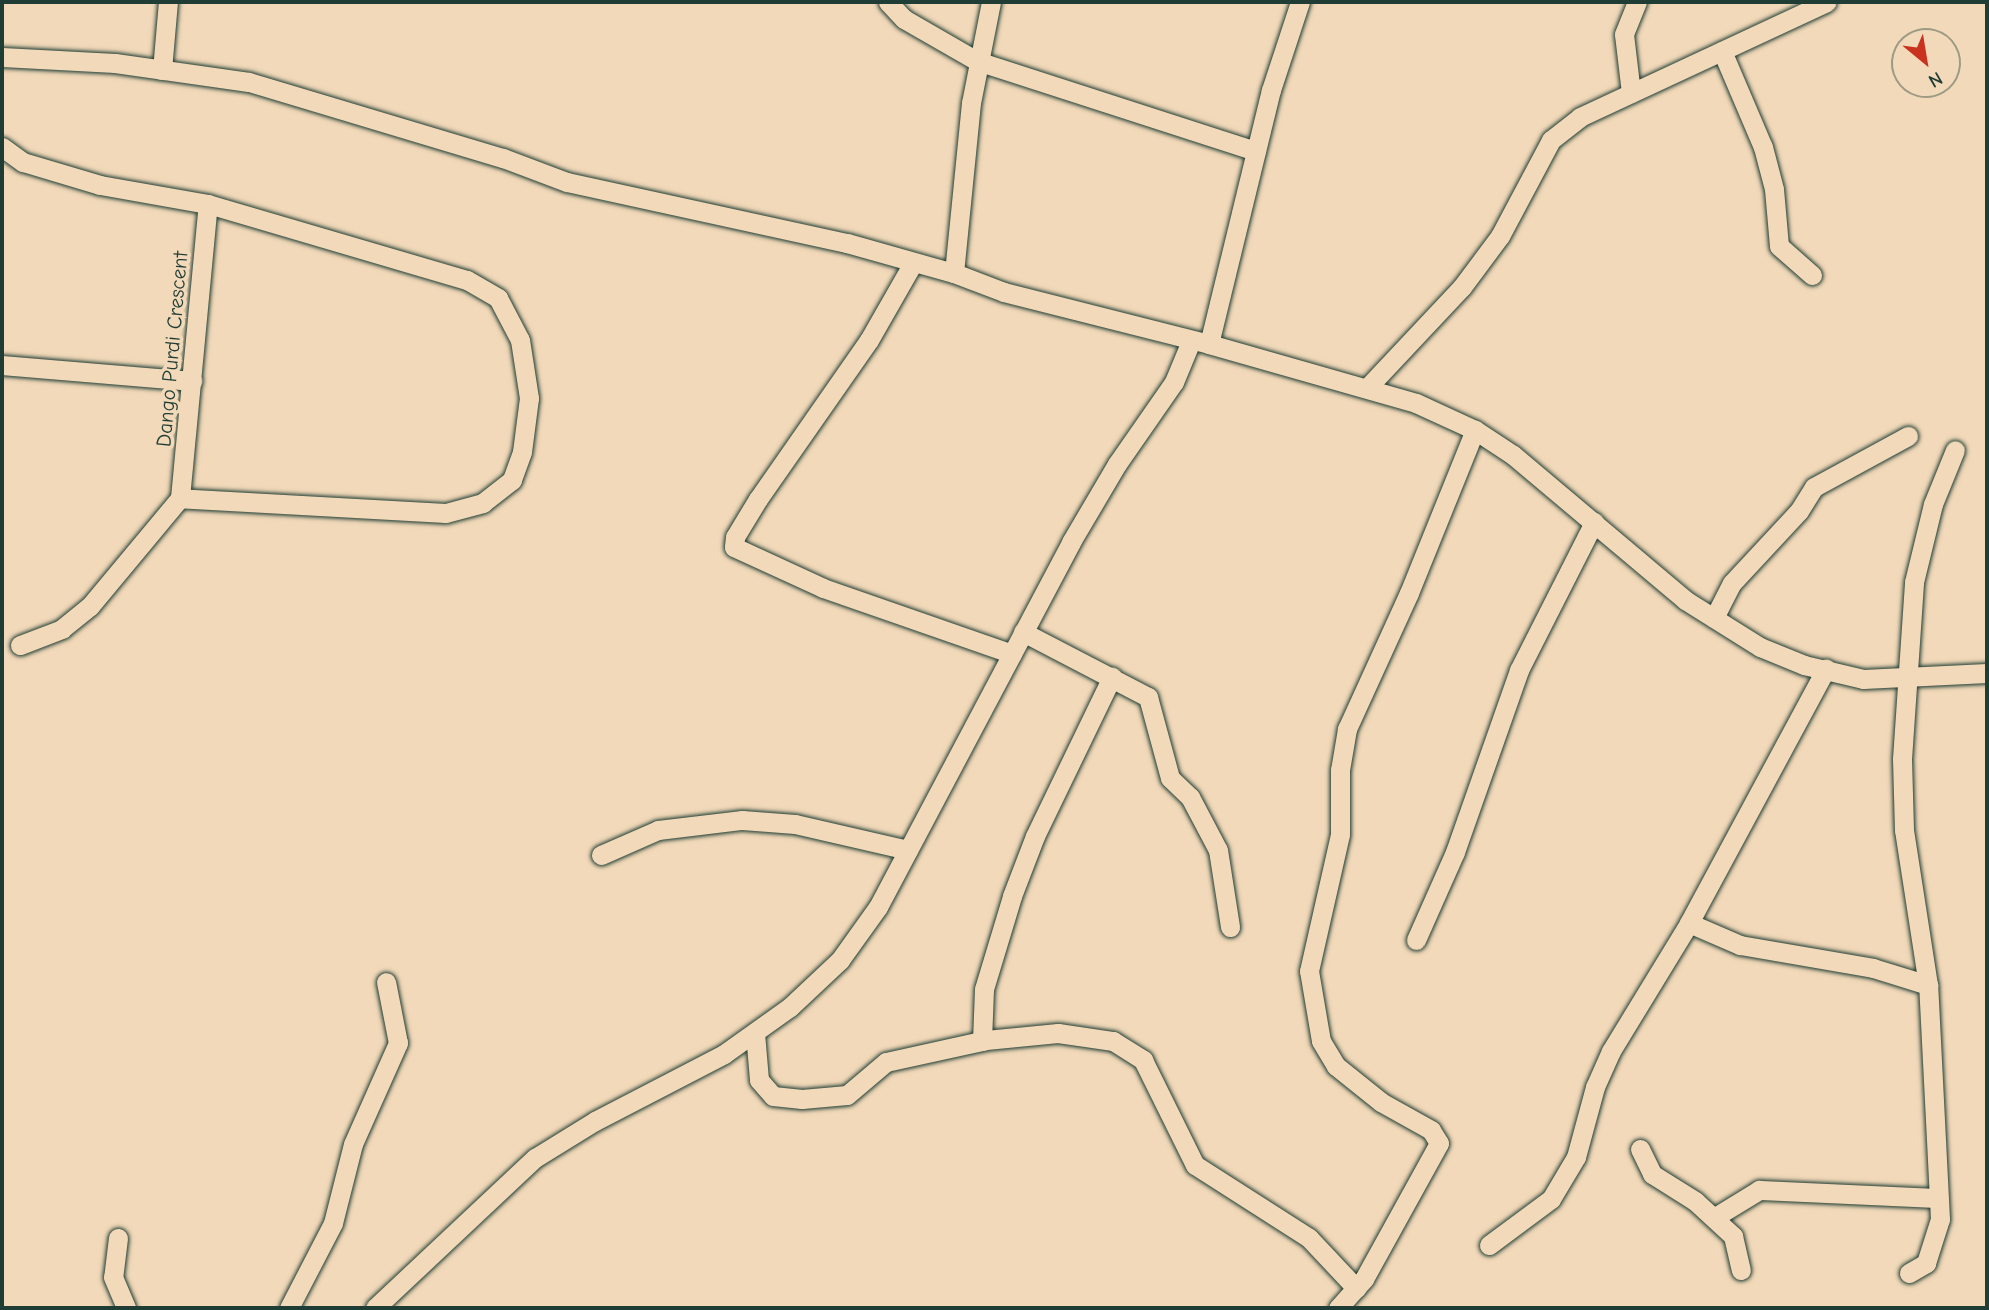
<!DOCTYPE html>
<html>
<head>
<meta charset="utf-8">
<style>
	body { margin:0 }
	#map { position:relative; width:1989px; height:1310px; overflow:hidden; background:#f2d9b9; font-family:"Comic Neue",sans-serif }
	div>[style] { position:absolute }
	.roads { filter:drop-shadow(0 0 2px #1f3d34) drop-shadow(0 0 2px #1f3d34) }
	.minor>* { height:19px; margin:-9.5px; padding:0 9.5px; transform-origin:9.5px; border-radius:9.5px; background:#f2d9b9 }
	span { translate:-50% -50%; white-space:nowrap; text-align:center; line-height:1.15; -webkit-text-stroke:7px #f2d9b9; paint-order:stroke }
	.street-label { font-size:21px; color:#1f3d34 }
	.frame { position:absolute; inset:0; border:4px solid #1f3d34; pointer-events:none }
	.north { position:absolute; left:1891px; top:28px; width:70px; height:70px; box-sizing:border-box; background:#f2d9b9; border:2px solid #9e9b84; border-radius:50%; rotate:150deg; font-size:19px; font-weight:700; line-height:28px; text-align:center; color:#1f3d34 }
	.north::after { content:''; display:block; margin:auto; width:24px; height:32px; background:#c8321e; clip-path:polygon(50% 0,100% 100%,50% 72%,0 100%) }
</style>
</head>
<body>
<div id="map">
	<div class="roads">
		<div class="minor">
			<i style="left:888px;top:2px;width:23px;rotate:47deg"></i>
			<i style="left:904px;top:19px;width:84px;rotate:29.9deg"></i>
			<i style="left:977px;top:61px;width:293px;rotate:17.9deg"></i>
			<i style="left:1722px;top:51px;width:104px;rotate:66.9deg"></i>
			<i style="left:1763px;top:147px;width:43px;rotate:75.3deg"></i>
			<i style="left:1774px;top:189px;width:57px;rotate:85deg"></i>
			<i style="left:1779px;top:246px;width:44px;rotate:41.3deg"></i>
			<i style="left:2px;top:57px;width:113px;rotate:3deg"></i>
			<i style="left:115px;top:63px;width:135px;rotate:8.1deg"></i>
			<i style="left:249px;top:82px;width:265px;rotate:16.7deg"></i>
			<i style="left:503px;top:158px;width:68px;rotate:20.6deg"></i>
			<i style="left:567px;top:182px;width:287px;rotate:12.3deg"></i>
			<i style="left:847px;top:243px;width:111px;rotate:15.7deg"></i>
			<i style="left:954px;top:273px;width:53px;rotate:20.8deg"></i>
			<i style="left:1004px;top:292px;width:211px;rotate:14.2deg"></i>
			<i style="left:1209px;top:344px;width:215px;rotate:15.9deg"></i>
			<i style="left:1416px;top:403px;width:65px;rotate:24.6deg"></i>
			<i style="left:1475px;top:430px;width:45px;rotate:33.3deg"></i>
			<i style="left:1513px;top:455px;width:225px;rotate:40.1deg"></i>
			<i style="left:1685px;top:600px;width:89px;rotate:32.1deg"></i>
			<i style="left:1760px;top:647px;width:48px;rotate:22.2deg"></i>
			<i style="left:1804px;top:665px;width:61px;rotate:13.3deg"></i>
			<i style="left:1863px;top:679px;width:124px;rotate:-2.8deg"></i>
			<i style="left:162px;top:70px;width:68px;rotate:-85deg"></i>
			<i style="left:1631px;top:93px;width:59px;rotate:-96.8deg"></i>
			<i style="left:1624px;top:34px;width:35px;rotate:-68deg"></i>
			<i style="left:2px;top:147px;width:26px;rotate:36deg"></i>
			<i style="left:23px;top:162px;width:80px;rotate:16.6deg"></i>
			<i style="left:100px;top:185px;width:110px;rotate:10deg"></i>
			<i style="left:208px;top:204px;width:270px;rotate:16.4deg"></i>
			<i style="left:467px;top:280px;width:36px;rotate:30deg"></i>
			<i style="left:498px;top:298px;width:47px;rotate:62.4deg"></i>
			<i style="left:520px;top:340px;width:59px;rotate:81.2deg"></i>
			<i style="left:529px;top:398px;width:54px;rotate:97.4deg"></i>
			<i style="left:522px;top:452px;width:30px;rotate:110deg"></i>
			<i style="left:512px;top:480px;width:37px;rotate:142deg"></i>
			<i style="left:483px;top:503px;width:39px;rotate:165deg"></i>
			<i style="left:445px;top:513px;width:265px;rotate:-176.8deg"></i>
			<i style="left:180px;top:498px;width:141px;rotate:129.8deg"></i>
			<i style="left:90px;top:606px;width:36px;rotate:141deg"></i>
			<i style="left:62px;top:629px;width:45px;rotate:159.1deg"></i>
			<i style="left:913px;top:263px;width:89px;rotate:119.7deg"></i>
			<i style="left:869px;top:340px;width:194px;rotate:124.9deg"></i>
			<i style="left:758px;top:499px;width:44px;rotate:121.2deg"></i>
			<i style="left:735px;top:537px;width:10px;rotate:96deg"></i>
			<i style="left:734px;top:547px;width:98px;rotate:24.7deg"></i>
			<i style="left:823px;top:588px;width:200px;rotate:19.2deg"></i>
			<i style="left:954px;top:273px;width:171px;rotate:-84.3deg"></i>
			<i style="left:971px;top:103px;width:103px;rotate:-78.8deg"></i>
			<i style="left:1209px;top:344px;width:261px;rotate:-76.3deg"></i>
			<i style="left:1271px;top:90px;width:93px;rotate:-71.8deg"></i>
			<i style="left:2px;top:365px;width:191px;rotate:4.8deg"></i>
			<i style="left:1367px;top:388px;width:139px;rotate:-46.8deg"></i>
			<i style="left:1462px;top:287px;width:64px;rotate:-53.3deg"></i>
			<i style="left:1500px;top:236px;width:109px;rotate:-62deg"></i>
			<i style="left:1551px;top:140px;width:37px;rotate:-38deg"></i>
			<i style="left:1580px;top:117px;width:272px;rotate:-25deg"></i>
			<i style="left:180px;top:498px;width:295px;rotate:-84.6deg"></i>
			<i style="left:1714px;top:618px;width:39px;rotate:-63deg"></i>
			<i style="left:1732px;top:583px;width:98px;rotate:-47.1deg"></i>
			<i style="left:1799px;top:511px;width:28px;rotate:-58deg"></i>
			<i style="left:1814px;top:487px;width:107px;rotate:-28.5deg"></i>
			<i style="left:1023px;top:632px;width:141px;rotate:27.5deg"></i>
			<i style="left:1148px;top:697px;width:84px;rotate:74.8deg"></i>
			<i style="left:1170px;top:778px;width:28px;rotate:44deg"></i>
			<i style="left:1190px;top:797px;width:60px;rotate:62.2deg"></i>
			<i style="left:1218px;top:850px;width:78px;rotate:81.1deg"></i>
			<i style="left:601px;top:855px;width:62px;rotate:-23.7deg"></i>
			<i style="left:658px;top:830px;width:85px;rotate:-6.8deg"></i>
			<i style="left:742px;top:820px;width:53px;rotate:4.3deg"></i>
			<i style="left:795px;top:824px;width:116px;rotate:13deg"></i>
			<i style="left:1689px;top:923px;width:56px;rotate:23.3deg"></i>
			<i style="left:1740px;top:945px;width:135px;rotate:9.8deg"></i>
			<i style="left:1873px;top:968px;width:58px;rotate:17.2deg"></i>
			<i style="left:1416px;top:940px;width:96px;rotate:-66.1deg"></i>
			<i style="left:1455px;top:852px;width:193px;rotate:-70.6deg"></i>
			<i style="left:1519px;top:670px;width:166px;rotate:-63.1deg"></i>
			<i style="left:755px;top:1033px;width:47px;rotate:85.1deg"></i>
			<i style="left:759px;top:1080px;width:21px;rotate:49deg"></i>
			<i style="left:773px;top:1096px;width:29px;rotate:6deg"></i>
			<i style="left:802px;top:1099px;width:45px;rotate:-5.1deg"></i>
			<i style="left:847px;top:1095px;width:51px;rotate:-40.2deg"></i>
			<i style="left:886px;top:1062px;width:102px;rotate:-12.4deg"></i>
			<i style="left:986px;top:1040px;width:72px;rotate:-5.6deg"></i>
			<i style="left:1058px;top:1033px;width:56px;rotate:8.3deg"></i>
			<i style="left:1113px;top:1041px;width:36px;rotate:32deg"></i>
			<i style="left:1143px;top:1060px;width:117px;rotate:63.7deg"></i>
			<i style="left:1195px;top:1165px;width:135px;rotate:32.6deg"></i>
			<i style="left:1309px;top:1238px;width:69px;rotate:46.8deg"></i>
			<i style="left:982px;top:1041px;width:52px;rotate:-87.8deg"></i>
			<i style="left:984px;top:989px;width:97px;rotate:-73.2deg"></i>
			<i style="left:1012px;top:896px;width:64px;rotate:-69deg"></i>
			<i style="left:1035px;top:836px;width:177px;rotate:-64.2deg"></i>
			<i style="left:1640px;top:1149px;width:28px;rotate:64deg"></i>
			<i style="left:1652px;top:1174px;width:51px;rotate:32.1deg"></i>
			<i style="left:1695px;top:1201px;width:52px;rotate:42.6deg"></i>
			<i style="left:1733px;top:1236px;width:35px;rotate:77deg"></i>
			<i style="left:1715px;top:1217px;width:52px;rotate:-31.5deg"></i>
			<i style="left:1759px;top:1190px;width:179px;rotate:2.6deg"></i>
			<i style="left:118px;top:1238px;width:39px;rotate:97deg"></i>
			<i style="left:113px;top:1277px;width:34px;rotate:67deg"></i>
			<i style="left:1489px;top:1245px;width:77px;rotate:-36.6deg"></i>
			<i style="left:1551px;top:1199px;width:49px;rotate:-59.2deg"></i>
			<i style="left:1576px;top:1157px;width:73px;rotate:-74.8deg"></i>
			<i style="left:1595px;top:1087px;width:39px;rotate:-66deg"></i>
			<i style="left:1611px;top:1051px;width:150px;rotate:-58.6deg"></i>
			<i style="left:1689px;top:923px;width:289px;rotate:-61.7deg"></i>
			<i style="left:1909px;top:1273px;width:20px;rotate:-30deg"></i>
			<i style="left:1926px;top:1263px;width:46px;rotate:-72.3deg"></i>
			<i style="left:1940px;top:1219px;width:234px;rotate:-92.9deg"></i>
			<i style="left:1928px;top:985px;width:157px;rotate:-98.8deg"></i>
			<i style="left:1904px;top:830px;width:71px;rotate:-91.6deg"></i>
			<i style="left:1902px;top:759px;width:177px;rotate:-86.1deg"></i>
			<i style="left:1914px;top:582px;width:80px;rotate:-76.3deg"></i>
			<i style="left:1933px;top:504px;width:58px;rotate:-67.8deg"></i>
			<i style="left:289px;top:1308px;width:96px;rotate:-62.6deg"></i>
			<i style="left:333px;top:1223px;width:81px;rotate:-75.8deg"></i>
			<i style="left:353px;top:1144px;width:111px;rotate:-66deg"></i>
			<i style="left:398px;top:1043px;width:62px;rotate:-101.1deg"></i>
			<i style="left:375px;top:1308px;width:219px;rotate:-43.2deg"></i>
			<i style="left:535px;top:1158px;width:70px;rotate:-31.7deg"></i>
			<i style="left:595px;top:1121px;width:145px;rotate:-27.4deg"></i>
			<i style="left:724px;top:1054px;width:81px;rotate:-35.5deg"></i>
			<i style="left:790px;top:1007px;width:69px;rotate:-43.2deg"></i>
			<i style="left:840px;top:960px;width:65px;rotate:-54.4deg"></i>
			<i style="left:878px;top:907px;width:413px;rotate:-62.1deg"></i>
			<i style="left:1071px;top:542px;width:91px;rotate:-59.5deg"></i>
			<i style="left:1117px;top:464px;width:100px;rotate:-55.2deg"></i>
			<i style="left:1174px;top:382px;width:44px;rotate:-67.5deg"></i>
			<i style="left:1338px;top:1308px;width:39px;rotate:-48deg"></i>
			<i style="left:1364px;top:1279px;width:155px;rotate:-61.1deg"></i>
			<i style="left:1439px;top:1143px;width:15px;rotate:-122deg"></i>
			<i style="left:1431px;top:1130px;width:57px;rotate:-150.8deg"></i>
			<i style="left:1381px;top:1102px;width:58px;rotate:-141.3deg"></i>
			<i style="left:1336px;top:1066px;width:29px;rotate:-121deg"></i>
			<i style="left:1321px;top:1041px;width:71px;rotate:-99.7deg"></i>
			<i style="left:1309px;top:971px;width:140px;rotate:-77.2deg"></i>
			<i style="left:1340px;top:834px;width:64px;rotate:-90deg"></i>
			<i style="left:1340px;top:770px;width:42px;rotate:-80.3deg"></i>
			<i style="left:1347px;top:729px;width:149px;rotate:-65.5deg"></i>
			<i style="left:1409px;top:593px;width:176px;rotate:-68deg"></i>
		</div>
	</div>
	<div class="street-label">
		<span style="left:172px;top:349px;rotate:-85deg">Dango Purdi Crescent</span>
	</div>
	<div class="frame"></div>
	<div class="north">N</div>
</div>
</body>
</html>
